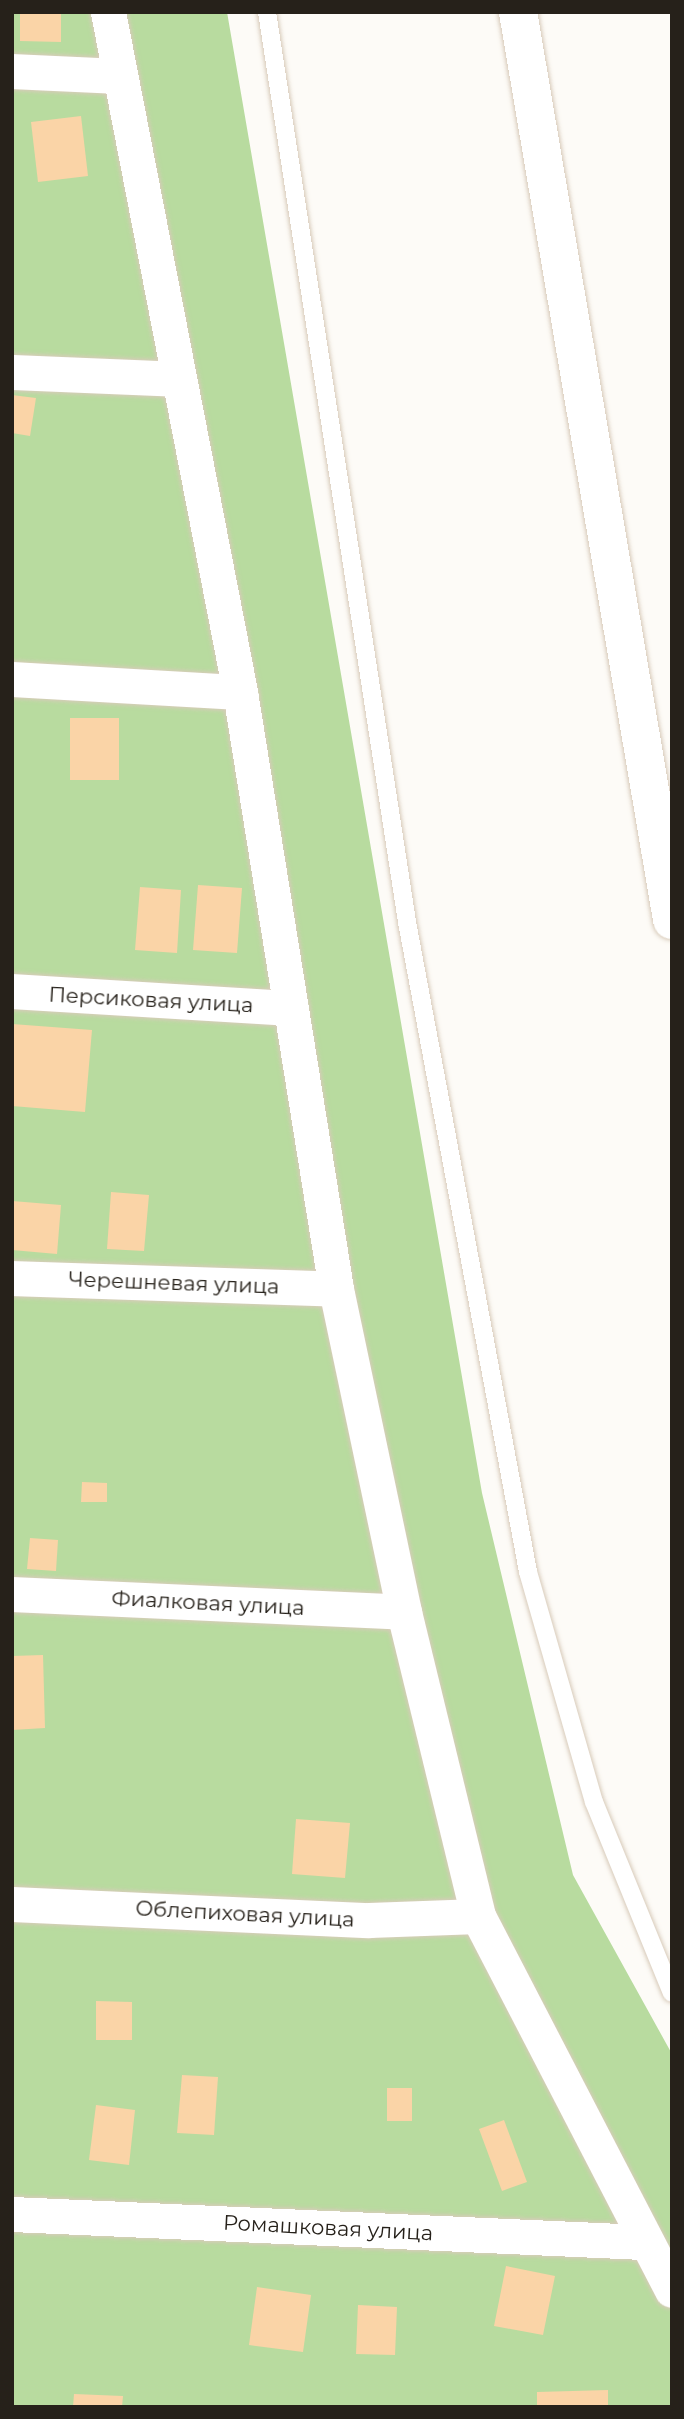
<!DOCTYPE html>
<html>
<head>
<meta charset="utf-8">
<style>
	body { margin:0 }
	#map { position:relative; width:684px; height:2419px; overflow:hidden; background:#fdfbf7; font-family:Montserrat,sans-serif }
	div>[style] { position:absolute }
	.green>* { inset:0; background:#b8db9f }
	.building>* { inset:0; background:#fad4a7 }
	.roads { filter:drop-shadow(0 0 2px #d8cbba) drop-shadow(0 0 2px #d8cbba) }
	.service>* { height:18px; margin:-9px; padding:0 9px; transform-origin:9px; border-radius:9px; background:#fff }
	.minor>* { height:35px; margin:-17.5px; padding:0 17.5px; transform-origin:17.5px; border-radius:17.5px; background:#fff }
	.tertiary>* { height:38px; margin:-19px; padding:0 19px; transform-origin:19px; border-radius:19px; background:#fff }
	span { translate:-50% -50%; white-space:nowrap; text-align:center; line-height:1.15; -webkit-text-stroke:7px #fff; paint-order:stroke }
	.street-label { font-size:21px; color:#26211a }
	.frame { position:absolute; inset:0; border:14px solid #26211a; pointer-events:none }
</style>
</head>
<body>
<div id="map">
	<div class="green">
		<i style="clip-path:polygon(12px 12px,227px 12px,482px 1493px,573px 1875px,672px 2054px,672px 2407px,12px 2407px)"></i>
	</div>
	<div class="building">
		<i style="clip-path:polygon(20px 12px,61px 12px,61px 42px,20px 41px)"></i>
		<i style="clip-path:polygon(81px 116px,88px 176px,38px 182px,31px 122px)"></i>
		<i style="clip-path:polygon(12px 395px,36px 398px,30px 436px,12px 433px)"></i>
		<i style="clip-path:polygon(70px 718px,119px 718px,119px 780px,70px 780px)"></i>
		<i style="clip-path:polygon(198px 885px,242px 888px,237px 953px,193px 950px)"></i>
		<i style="clip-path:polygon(140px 887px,181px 890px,177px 953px,135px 950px)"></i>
		<i style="clip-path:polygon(12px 1024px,92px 1030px,85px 1112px,12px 1106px)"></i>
		<i style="clip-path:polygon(111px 1192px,149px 1195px,144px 1251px,107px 1249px)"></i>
		<i style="clip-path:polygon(12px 1201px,61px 1205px,57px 1254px,12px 1250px)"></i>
		<i style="clip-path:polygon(82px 1482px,107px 1483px,107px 1502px,81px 1502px)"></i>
		<i style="clip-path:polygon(30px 1538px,58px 1540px,56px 1571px,27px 1569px)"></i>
		<i style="clip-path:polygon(43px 1655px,45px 1728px,12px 1730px,12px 1656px)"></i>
		<i style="clip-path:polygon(296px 1819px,350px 1823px,345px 1878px,292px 1874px)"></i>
		<i style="clip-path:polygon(96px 2001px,132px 2002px,132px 2040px,96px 2040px)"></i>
		<i style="clip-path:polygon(182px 2075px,218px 2077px,214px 2135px,177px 2133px)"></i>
		<i style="clip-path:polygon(387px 2088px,412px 2088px,412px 2121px,387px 2121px)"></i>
		<i style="clip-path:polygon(96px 2105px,135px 2110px,129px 2165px,89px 2160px)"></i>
		<i style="clip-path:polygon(504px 2120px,527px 2182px,502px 2191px,479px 2129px)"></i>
		<i style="clip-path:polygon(506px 2266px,555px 2276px,543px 2335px,494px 2326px)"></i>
		<i style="clip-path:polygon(257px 2287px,311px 2295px,303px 2352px,249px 2345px)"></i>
		<i style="clip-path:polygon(358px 2305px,397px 2307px,395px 2355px,356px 2354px)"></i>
		<i style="clip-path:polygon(608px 2390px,608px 2407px,537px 2407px,537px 2392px)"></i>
		<i style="clip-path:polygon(74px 2394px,123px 2396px,122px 2407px,73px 2407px)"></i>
	</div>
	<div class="roads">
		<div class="service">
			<i style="left:267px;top:12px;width:921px;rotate:81.25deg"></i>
			<i style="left:407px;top:922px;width:661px;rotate:79.45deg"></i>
			<i style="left:528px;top:1572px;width:239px;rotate:74deg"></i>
			<i style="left:594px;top:1802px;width:206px;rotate:67.8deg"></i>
		</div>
		<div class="minor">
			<i style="left:108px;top:12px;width:693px;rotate:79.01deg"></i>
			<i style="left:240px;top:692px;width:605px;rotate:80.86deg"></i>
			<i style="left:336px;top:1289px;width:330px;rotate:78.1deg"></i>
			<i style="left:404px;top:1612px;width:313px;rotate:76.3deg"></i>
			<i style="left:478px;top:1916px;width:421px;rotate:62.6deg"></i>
			<i style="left:12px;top:71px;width:106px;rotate:2.7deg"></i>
			<i style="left:12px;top:372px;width:164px;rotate:2.4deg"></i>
			<i style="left:12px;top:679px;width:228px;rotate:3.3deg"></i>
			<i style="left:12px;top:991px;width:279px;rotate:3.5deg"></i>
			<i style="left:12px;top:1278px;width:324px;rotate:1.9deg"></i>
			<i style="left:12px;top:1594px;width:392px;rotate:2.6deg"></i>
			<i style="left:12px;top:1904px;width:357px;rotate:2.6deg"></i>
			<i style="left:369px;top:1920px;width:109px;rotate:-2.1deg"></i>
			<i style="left:12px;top:2214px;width:632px;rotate:2.54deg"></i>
		</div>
		<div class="tertiary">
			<i style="left:518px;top:12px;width:921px;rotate:80.37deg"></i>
		</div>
	</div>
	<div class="street-label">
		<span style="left:151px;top:1000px;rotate:3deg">Персиковая улица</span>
		<span style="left:174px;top:1283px;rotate:2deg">Черешневая улица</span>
		<span style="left:208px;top:1603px;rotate:3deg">Фиалковая улица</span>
		<span style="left:245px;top:1914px;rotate:3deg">Облепиховая улица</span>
		<span style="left:328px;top:2228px;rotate:3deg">Ромашковая улица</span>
	</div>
	<div class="frame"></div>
</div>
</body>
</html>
